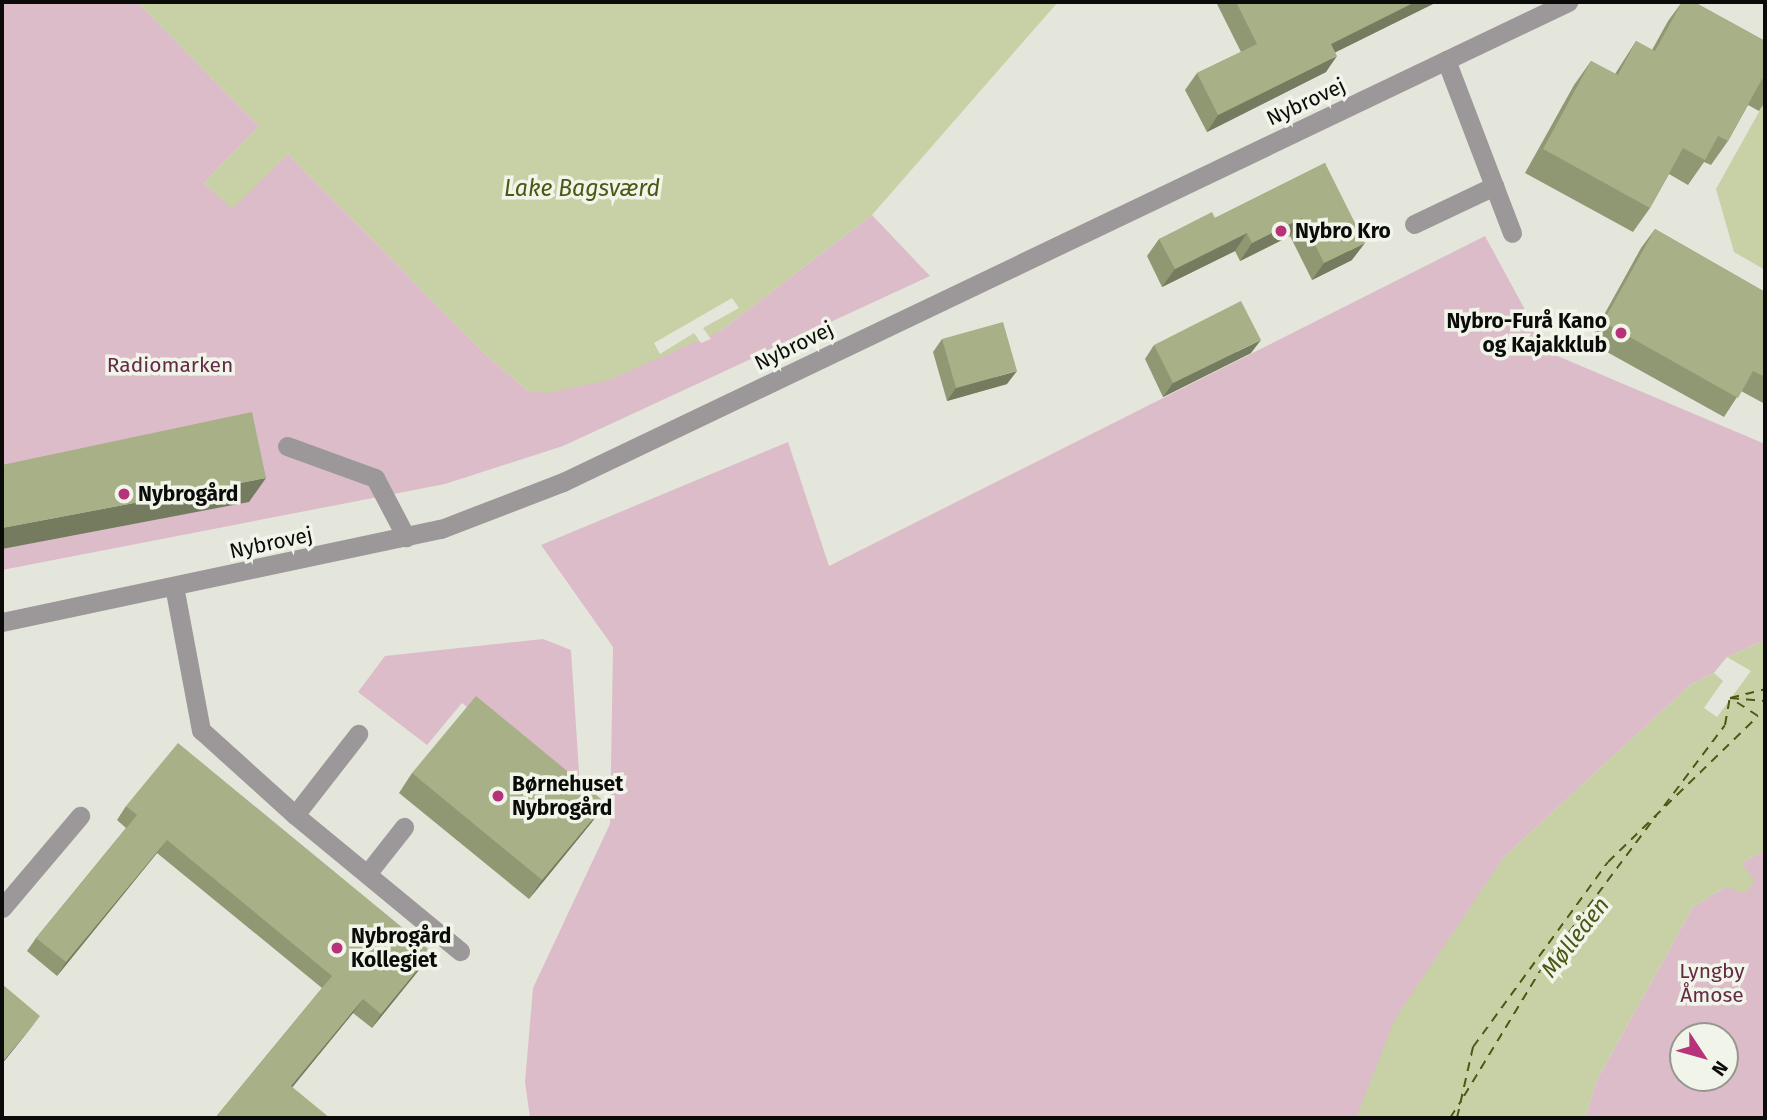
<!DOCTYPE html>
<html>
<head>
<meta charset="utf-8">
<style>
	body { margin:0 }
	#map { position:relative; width:1767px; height:1120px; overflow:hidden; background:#e4e6dc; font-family:"Fira Sans",sans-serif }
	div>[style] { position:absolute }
	.green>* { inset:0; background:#dcbcc9 }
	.water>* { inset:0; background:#c7d1a5 }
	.pier>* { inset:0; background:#e4e6dc }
	.ferry>* { height:2px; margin-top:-1px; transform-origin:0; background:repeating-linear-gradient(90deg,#4c5714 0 9px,transparent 0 16px) }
	.service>* { height:19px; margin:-9.5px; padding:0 9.5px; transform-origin:9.5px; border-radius:9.5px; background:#9c9799 }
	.tertiary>* { height:19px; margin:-9.5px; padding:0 9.5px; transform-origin:9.5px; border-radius:9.5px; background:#9c9799 }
	.wall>* { inset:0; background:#909773 }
	.shaded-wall>* { inset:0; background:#757b5e }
	.building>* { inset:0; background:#a7b086 }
	.dots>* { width:19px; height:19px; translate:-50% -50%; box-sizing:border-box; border:4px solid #f1f4e9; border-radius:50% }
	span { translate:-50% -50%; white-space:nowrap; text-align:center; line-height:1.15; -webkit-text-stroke:7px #f1f4e9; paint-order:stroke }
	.street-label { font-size:21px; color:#0b0c09 }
	.poi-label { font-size:21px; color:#0b0c09; font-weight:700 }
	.left { translate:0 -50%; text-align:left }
	.right { translate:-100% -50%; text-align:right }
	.park-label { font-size:21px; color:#642b47 }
	.water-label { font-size:23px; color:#4c5714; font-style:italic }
	.frame { position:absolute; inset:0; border:4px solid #0b0c09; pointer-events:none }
	.north { position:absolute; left:1669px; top:1022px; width:70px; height:70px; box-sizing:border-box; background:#f1f4e9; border:2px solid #95978f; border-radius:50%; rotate:126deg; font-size:19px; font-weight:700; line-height:28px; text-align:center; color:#0b0c09 }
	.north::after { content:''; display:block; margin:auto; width:24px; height:32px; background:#b63279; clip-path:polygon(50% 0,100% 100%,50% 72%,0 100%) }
</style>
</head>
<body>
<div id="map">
	<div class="green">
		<i style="clip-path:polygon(2px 2px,137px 2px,259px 126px,204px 183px,232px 208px,288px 154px,485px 354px,528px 391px,720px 331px,872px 215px,930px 276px,563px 446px,445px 484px,2px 570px)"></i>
		<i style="clip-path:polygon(1485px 236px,1548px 352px,1765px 444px,1765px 640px,1727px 657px,1714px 673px,1690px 685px,1503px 858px,1375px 1077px,1356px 1118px,530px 1118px,525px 1082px,533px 988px,610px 824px,613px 647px,541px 545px,788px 442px,829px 566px)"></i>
		<i style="clip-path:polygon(543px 639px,571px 650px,581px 802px,462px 703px,427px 745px,358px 692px,385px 656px)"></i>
		<i style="clip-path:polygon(evenodd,1765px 850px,1765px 1118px,1585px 1118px,1597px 1080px,1693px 907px,1725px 887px,1742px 863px,1765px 850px,1683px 1036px,1725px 1036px,1725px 1078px,1683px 1078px,1683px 1036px)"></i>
	</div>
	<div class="water">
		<i style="clip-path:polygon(137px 2px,1058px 2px,872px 215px,720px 331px,609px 380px,549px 393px,528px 391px,485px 354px,288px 154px,232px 209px,204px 183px,259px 126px)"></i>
		<i style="clip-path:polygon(1765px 101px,1765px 270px,1734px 252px,1716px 189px)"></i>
		<i style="clip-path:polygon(1765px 640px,1765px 850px,1742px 863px,1755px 882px,1744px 893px,1725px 887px,1693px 907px,1597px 1080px,1585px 1118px,1356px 1118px,1395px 1019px,1503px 858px,1690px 685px,1714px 673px,1727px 657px)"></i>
	</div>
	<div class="pier">
		<i style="clip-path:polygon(732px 298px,739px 308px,703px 328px,711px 339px,701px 343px,694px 333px,660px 354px,654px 343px)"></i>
		<i style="clip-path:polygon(1727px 657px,1751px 671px,1717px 717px,1704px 708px,1723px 681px,1714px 673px)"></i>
	</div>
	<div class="ferry">
		<i style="left:1664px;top:806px;width:101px;rotate:-53deg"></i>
		<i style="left:1725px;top:725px;width:27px;rotate:-80deg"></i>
		<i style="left:1730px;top:698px;width:36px;rotate:-14deg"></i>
		<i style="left:1464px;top:1096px;width:146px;rotate:-58.7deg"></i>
		<i style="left:1540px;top:971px;width:194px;rotate:-53.2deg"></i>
		<i style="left:1450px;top:1118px;width:20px;rotate:-57deg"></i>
		<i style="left:1457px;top:1118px;width:73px;rotate:-77.3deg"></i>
		<i style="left:1473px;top:1047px;width:229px;rotate:-53.9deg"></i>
		<i style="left:1608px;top:862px;width:209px;rotate:-44.2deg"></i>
		<i style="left:1758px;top:716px;width:33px;rotate:-147deg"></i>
		<i style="left:1730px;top:698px;width:35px;rotate:5deg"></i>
	</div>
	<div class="service">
		<i style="left:1446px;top:60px;width:185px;rotate:69.1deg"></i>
		<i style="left:1414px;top:224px;width:89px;rotate:-25.4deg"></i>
		<i style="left:287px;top:446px;width:94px;rotate:20deg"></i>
		<i style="left:375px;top:478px;width:67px;rotate:62.3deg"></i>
		<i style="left:174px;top:586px;width:147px;rotate:79.4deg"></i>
		<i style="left:201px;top:730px;width:127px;rotate:42.1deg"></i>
		<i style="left:295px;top:815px;width:214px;rotate:39.5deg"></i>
		<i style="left:295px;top:815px;width:103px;rotate:-52.1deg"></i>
		<i style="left:367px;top:874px;width:60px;rotate:-51.8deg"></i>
		<i style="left:2px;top:908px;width:121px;rotate:-49.7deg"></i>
	</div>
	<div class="tertiary">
		<i style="left:2px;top:622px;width:449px;rotate:-12deg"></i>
		<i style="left:441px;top:529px;width:131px;rotate:-21.1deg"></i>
		<i style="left:563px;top:482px;width:1114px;rotate:-25.53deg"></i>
	</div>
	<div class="wall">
		<i style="clip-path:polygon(1216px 2px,1437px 2px,1335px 52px,1326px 72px,1207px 132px,1185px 90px,1197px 73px,1241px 52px)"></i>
		<i style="clip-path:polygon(1682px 2px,1694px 2px,1765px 41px,1765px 102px,1759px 111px,1748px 105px,1728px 141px,1711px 165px,1704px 162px,1688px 185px,1669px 174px,1650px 208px,1633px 232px,1525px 173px,1574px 85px,1591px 61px,1615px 74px,1636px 41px,1652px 50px,1668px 21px)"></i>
		<i style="clip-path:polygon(1325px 163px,1352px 260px,1312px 280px,1290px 236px,1240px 261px,1235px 251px,1162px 287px,1147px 256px,1159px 239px,1215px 218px)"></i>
		<i style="clip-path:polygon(1655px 229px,1765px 292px,1765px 404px,1741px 391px,1724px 417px,1589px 342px,1641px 248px)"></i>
		<i style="clip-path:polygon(942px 339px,1007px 384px,947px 401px,933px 352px)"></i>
		<i style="clip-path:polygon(1154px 345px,1251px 353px,1163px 397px,1145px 359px)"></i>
		<i style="clip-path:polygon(412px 773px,592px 822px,529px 899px,399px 793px)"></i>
		<i style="clip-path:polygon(126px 806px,423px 965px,372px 1028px,353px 1013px,292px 1087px,215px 1118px,322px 988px,157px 853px,57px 976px,27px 951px,36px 938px,126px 828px,117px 820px)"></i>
	</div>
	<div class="shaded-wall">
		<i style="clip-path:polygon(1415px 2px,1437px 2px,1320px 60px,1331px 44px)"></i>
		<i style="clip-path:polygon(1337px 56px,1326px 72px,1207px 132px,1218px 115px)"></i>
		<i style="clip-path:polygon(1302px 218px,1290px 236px,1240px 261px,1252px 243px)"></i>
		<i style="clip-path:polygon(1247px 233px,1235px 251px,1162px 287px,1175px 269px)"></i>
		<i style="clip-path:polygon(1365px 243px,1352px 260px,1312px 280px,1324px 263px)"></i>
		<i style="clip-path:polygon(1261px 340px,1251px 353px,1163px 397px,1173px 383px)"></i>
		<i style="clip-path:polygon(1017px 371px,1007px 384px,947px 401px,956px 388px)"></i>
		<i style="clip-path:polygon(266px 478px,249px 502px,2px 549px,2px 528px)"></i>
		<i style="clip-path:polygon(606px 803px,592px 822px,529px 899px,542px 880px)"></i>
		<i style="clip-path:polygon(167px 840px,157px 853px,57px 976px,66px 962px)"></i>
		<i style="clip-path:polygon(432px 952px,423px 965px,372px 1028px,381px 1014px)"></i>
		<i style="clip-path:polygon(363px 999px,353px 1013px,282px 1100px,291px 1086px)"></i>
		<i style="clip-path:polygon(40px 1016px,30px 1029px,2px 1064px,2px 1062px)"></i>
	</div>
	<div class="building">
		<i style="clip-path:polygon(1236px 2px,1415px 2px,1331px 44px,1337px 56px,1218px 115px,1197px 73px,1257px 44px)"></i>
		<i style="clip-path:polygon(1682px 2px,1694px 2px,1765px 41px,1765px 81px,1762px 79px,1728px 141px,1718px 136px,1705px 160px,1683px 148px,1650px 208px,1543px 149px,1591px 61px,1618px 75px,1636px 41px,1655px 51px)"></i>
		<i style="clip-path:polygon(1325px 163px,1365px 243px,1324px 263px,1302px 218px,1252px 243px,1247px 233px,1175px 269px,1159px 239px,1212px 212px,1215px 218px)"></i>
		<i style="clip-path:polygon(1655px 229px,1765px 292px,1765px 377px,1753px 371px,1738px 398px,1603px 322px)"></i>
		<i style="clip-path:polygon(1241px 301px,1261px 340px,1173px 383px,1154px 345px)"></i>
		<i style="clip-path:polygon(1003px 322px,1017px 371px,956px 388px,942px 339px)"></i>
		<i style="clip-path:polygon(252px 412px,266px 478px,2px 528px,2px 465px)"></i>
		<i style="clip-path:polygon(476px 696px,606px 803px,542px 880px,412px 773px)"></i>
		<i style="clip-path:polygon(178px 743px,432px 952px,381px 1014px,363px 999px,291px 1086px,330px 1118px,215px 1118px,332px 976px,167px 840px,66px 962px,36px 938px,137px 815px,126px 806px)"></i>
		<i style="clip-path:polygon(2px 984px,40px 1016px,2px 1062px)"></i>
	</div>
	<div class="dots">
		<i style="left:1281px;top:231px;background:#b63279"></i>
		<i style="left:1621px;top:333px;background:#b63279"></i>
		<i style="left:124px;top:494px;background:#b63279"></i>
		<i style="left:498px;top:796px;background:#b63279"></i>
		<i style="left:337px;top:948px;background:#b63279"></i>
	</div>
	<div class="street-label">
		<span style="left:1306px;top:102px;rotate:-25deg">Nybrovej</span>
		<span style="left:794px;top:346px;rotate:-26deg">Nybrovej</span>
		<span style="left:271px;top:543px;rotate:-12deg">Nybrovej</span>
	</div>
	<div class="poi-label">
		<span class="left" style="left:1295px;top:231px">Nybro Kro</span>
		<span class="right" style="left:1607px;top:333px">Nybro-Furå Kano<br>og Kajakklub</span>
		<span class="left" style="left:138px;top:494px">Nybrogård</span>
		<span class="left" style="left:512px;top:796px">Børnehuset<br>Nybrogård</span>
		<span class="left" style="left:351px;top:948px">Nybrogård<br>Kollegiet</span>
	</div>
	<div class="park-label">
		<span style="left:170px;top:365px">Radiomarken</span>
		<span style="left:1712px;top:983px">Lyngby<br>Åmose</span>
	</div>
	<div class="water-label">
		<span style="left:582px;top:188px">Lake Bagsværd</span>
		<span style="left:1575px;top:937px;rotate:-52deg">Mølleåen</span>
	</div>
	<div class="frame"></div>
	<div class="north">N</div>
</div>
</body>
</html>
